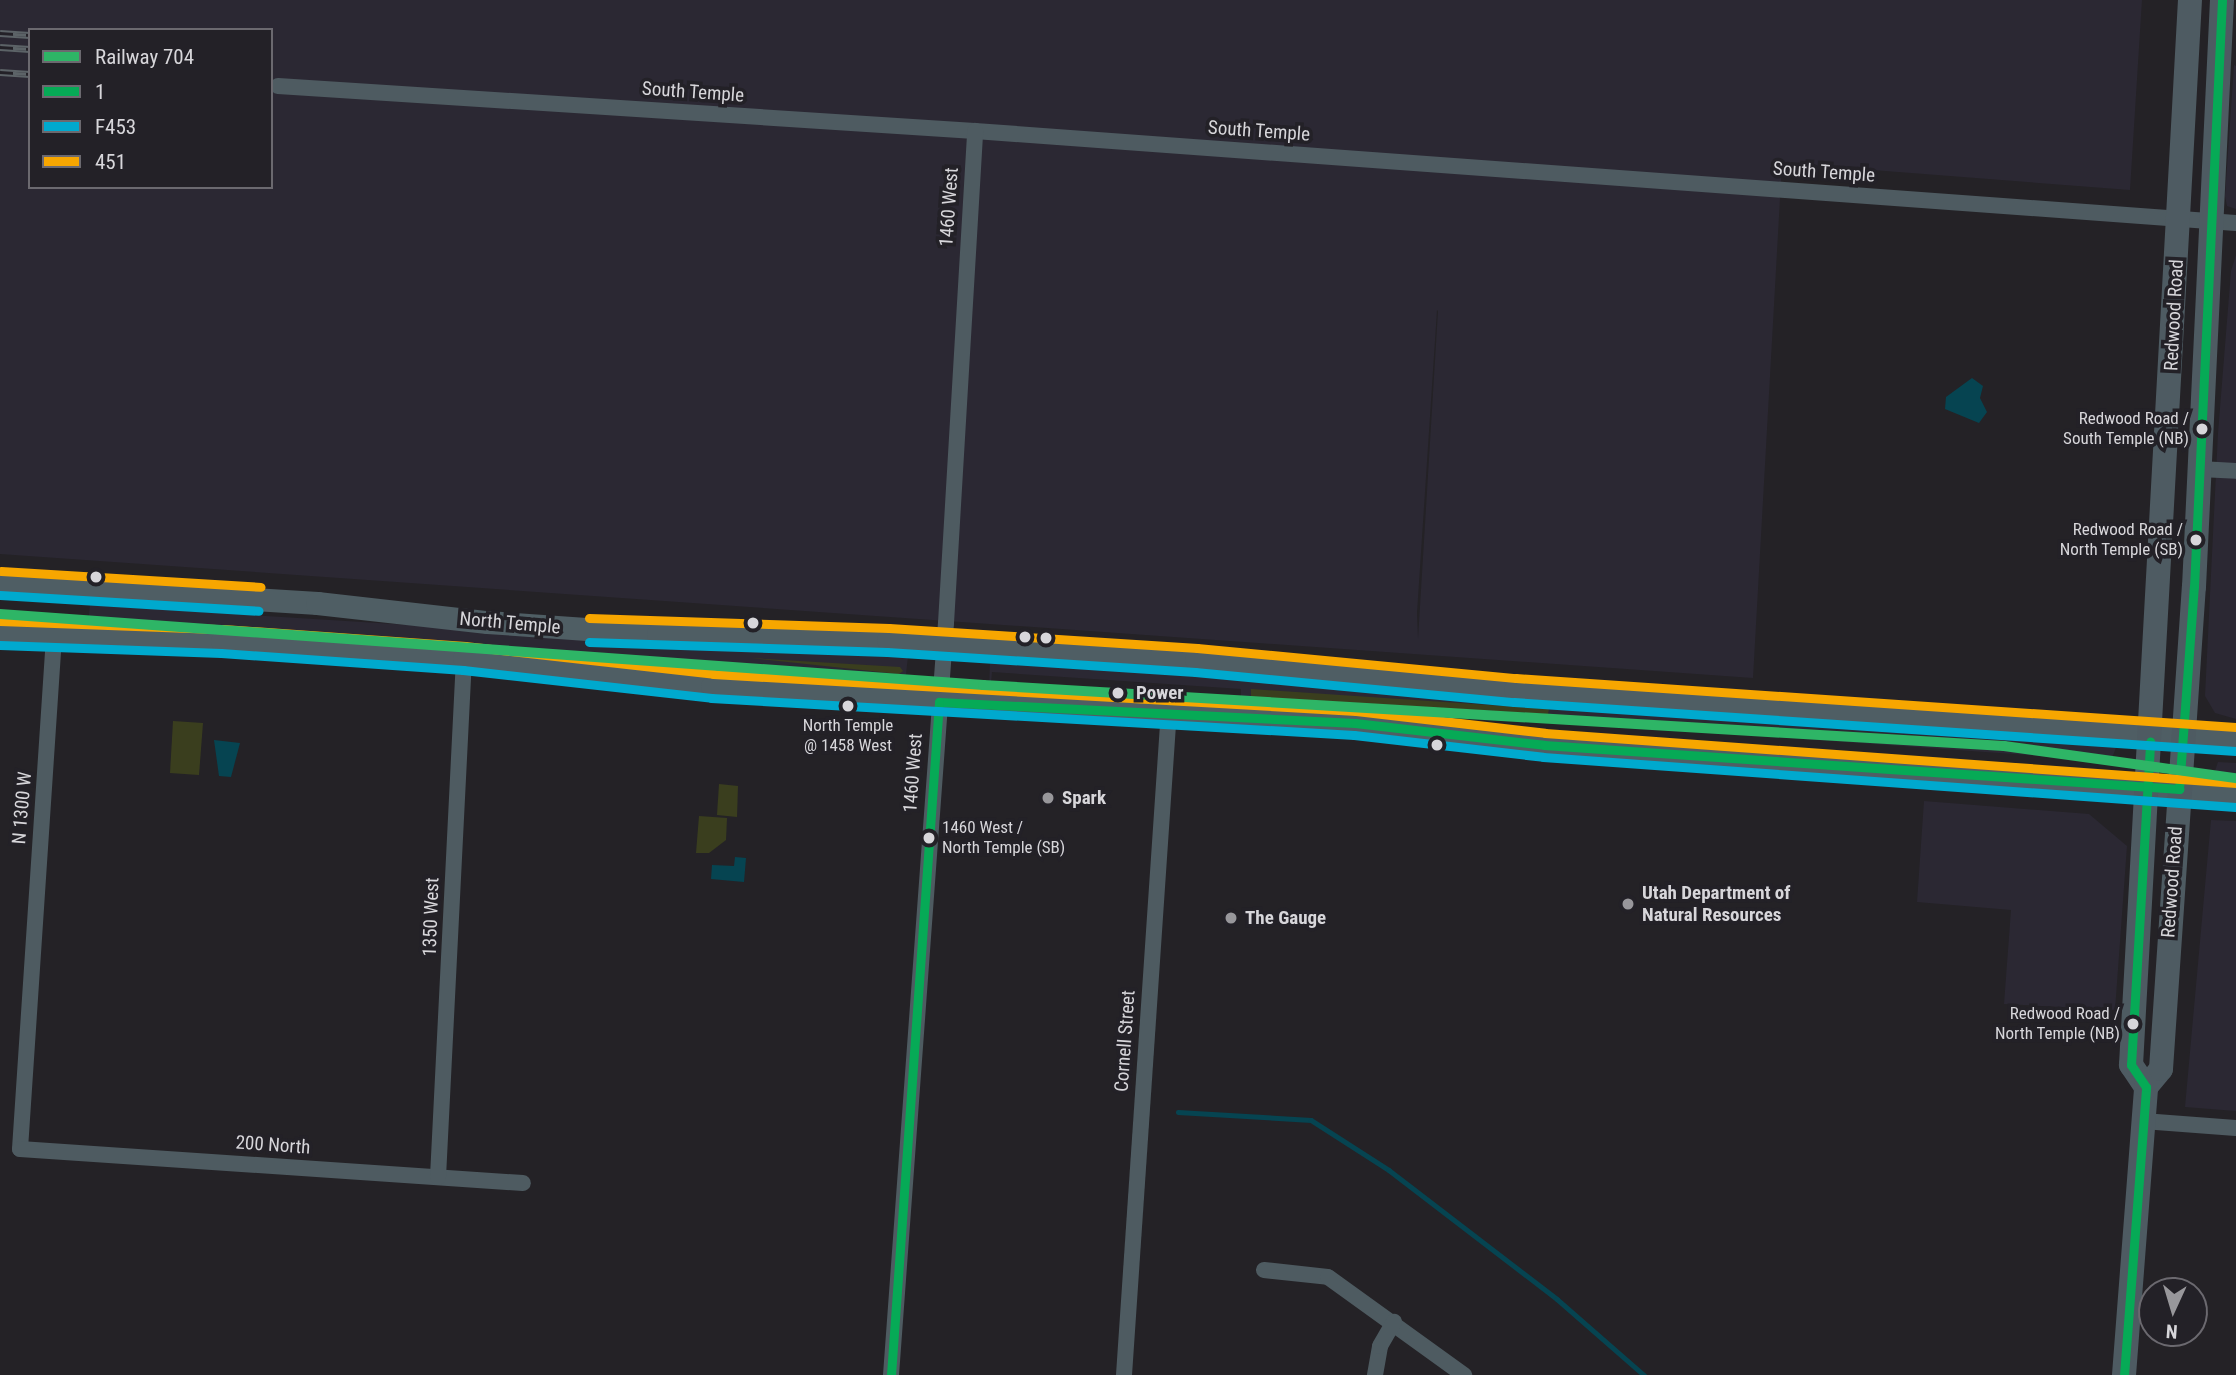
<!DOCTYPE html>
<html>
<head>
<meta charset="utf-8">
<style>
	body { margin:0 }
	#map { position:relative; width:2236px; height:1375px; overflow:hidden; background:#242226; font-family:"Roboto Condensed",sans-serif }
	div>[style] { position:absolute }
	.built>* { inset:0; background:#2b2833 }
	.green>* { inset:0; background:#3a3e1e }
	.water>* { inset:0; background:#064451 }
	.stream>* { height:4.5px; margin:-2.25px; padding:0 2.25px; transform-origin:2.25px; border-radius:2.25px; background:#064451 }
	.street>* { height:16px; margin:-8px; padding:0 8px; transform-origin:8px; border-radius:8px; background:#4e5b61 }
	.secondary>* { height:23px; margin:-11.5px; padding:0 11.5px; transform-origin:11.5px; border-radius:11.5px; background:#4f5e64 }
	.primary>* { height:24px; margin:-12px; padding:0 12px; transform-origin:12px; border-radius:12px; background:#4e5b62 }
	.rail>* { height:7px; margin-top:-3.5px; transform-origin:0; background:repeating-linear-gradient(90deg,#232127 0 13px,#5c6367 0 26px); box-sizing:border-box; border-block:2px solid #5c6367 }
	.bus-1>* { height:9px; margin:-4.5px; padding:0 4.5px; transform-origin:4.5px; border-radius:4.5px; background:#06aa56 }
	.bus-2>* { height:9px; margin:-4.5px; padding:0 4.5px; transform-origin:4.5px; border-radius:4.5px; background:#00a9ce }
	.bus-3>* { height:9px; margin:-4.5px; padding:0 4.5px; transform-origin:4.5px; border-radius:4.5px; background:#f7a600 }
	.rail-1>* { height:10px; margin:-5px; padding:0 5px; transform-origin:5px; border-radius:5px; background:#2eb566 }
	.dots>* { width:19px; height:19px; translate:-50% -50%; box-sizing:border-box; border:4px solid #232127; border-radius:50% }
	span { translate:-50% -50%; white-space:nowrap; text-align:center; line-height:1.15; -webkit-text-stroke:7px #232127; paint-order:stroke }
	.bus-label { font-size:17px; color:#d7d6da }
	.right { translate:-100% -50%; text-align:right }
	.left { translate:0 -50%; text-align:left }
	.street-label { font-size:19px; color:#d7d6da }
	.stop-label { font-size:19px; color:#d7d6da; font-weight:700 }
	.poi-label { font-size:19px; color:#d7d6da; font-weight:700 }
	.legend { position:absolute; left:28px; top:28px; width:245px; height:161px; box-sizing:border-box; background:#232127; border:2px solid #6b696f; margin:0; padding:9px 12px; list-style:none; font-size:21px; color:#d7d6da }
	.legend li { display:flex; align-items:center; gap:14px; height:35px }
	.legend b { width:35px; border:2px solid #6b696f }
	.north { position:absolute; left:2138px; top:1277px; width:70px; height:70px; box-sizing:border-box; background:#232127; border:2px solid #6b696f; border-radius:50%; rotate:184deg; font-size:19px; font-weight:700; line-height:28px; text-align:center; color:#d7d6da }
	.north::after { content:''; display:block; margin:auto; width:24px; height:32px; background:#98979b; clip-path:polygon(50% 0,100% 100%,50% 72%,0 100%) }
</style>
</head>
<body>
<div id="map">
	<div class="built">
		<i style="clip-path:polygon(evenodd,0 0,2142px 0,2130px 190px,1782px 163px,1753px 678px,0 554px,0 0,30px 30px,271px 30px,271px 187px,30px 187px,30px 30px,0 0,1437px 310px,1438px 311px,1418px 639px,1417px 613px,1437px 310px)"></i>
		<i style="clip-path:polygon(2234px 65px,2236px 66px,2236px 209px,2227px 206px,2225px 196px)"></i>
		<i style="clip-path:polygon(2236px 255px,2236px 719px,2215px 713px,2205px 696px,2218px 433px,2231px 271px)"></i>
		<i style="clip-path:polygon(90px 605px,908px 656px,905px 684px,88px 624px)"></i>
		<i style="clip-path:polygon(evenodd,990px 662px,1733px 712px,2118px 742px,2111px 761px,1604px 725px,989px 689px,990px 662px,992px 672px,1241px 689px,1241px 699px,991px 683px,992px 672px,990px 662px,1251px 690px,1548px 713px,1251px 697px,1251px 690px)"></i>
		<i style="clip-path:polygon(2218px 762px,2236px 763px,2236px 783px,2212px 780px)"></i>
		<i style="clip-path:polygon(1924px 801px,2089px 814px,2127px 846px,2115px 1010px,2004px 1004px,2011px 910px,1917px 902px)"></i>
		<i style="clip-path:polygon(2211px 820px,2236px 821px,2236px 1111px,2185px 1107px)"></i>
	</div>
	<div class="green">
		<i style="clip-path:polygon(507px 652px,716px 668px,716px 670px,684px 675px)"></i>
		<i style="clip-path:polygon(751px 658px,900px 667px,903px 671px,899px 674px)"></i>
		<i style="clip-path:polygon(1251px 689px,1549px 709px,1548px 714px,1251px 697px)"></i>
		<i style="clip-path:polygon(173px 721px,203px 723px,199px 775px,170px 773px)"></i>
		<i style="clip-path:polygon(719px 784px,738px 786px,737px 817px,717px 815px)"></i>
		<i style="clip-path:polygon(699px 816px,727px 818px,726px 840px,709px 853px,696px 853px)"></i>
	</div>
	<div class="water">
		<i style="clip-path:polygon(1972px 378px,1983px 386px,1980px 398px,1987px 412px,1979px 423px,1945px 409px,1946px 397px)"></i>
		<i style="clip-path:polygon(214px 740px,240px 743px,231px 777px,219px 776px)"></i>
		<i style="clip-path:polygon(735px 857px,746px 858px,744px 882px,711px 879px,712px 865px,734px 866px)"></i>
	</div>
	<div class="stream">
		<i style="left:1178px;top:1112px;width:133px;rotate:3.4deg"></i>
		<i style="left:1311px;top:1120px;width:93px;rotate:32.7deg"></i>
		<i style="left:1389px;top:1170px;width:212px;rotate:37.5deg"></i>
		<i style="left:1557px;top:1299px;width:116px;rotate:41.1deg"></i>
	</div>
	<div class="street">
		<i style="left:278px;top:86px;width:698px;rotate:3.69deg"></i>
		<i style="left:975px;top:131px;width:1264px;rotate:4.17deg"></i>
		<i style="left:2200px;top:469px;width:36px;rotate:3deg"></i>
		<i style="left:54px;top:637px;width:513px;rotate:93.8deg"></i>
		<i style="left:20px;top:1149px;width:504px;rotate:3.87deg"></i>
		<i style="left:2143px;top:1121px;width:93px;rotate:4.3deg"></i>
		<i style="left:438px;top:1177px;width:520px;rotate:-87.13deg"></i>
		<i style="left:1264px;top:1270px;width:64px;rotate:6.2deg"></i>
		<i style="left:1328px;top:1277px;width:168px;rotate:35.8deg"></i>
		<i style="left:891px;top:1375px;width:754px;rotate:-85.82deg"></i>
		<i style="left:946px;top:623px;width:493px;rotate:-86.6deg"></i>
		<i style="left:1124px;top:1375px;width:667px;rotate:-86.13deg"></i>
		<i style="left:1375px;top:1375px;width:29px;rotate:-80deg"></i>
		<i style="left:1380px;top:1346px;width:28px;rotate:-60deg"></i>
	</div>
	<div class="secondary">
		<i style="left:0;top:583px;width:318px;rotate:3.6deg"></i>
		<i style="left:317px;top:603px;width:171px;rotate:6.4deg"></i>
		<i style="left:487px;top:622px;width:171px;rotate:4deg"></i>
		<i style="left:658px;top:634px;width:230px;rotate:1.5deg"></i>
		<i style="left:888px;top:640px;width:309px;rotate:3.7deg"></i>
		<i style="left:1196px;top:660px;width:320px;rotate:5.4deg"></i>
		<i style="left:1515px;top:690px;width:723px;rotate:3.89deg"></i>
		<i style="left:0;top:633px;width:222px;rotate:2.1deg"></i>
		<i style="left:222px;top:641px;width:243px;rotate:4deg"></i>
		<i style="left:464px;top:658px;width:250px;rotate:6.4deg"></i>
		<i style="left:712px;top:686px;width:644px;rotate:3.29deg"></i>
		<i style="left:1355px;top:723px;width:190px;rotate:6.6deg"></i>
		<i style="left:1544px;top:745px;width:694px;rotate:4.13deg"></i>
	</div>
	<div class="primary">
		<i style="left:2146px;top:1087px;width:27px;rotate:-124deg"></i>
		<i style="left:2131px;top:1065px;width:1067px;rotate:-86.83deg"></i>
		<i style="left:2124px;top:1375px;width:289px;rotate:-85.6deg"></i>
		<i style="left:2146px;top:1087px;width:23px;rotate:-50deg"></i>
		<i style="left:2161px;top:1069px;width:483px;rotate:-86.1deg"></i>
		<i style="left:2194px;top:587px;width:588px;rotate:-87.27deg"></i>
	</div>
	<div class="rail">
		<i style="left:0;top:33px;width:30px;rotate:4deg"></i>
		<i style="left:0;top:47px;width:30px;rotate:4deg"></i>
		<i style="left:0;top:72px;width:30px;rotate:4deg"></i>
	</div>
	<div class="bus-1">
		<i style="left:939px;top:702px;width:417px;rotate:2.9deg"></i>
		<i style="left:1355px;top:723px;width:190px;rotate:6.6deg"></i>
		<i style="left:1544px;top:745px;width:637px;rotate:3.96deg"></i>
		<i style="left:2179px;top:789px;width:203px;rotate:-85.8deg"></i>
		<i style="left:2194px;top:587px;width:588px;rotate:-87.27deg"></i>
		<i style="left:891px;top:1375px;width:675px;rotate:-85.92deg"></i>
		<i style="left:2124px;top:1375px;width:289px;rotate:-85.6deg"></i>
		<i style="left:2146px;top:1087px;width:27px;rotate:-124deg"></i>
		<i style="left:2131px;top:1065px;width:324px;rotate:-86.6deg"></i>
	</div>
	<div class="bus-2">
		<i style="left:0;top:595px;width:259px;rotate:3.5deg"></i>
		<i style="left:589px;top:642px;width:298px;rotate:1.9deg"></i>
		<i style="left:887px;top:652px;width:309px;rotate:3.7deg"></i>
		<i style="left:1195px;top:672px;width:320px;rotate:5.4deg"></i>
		<i style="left:1514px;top:702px;width:723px;rotate:3.89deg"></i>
		<i style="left:0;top:645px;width:221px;rotate:2.1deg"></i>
		<i style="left:221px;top:653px;width:243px;rotate:4deg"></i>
		<i style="left:463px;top:670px;width:250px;rotate:6.4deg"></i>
		<i style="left:711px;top:698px;width:644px;rotate:3.29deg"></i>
		<i style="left:1354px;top:735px;width:190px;rotate:6.6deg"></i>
		<i style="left:1543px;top:757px;width:694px;rotate:4.13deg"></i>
	</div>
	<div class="bus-3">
		<i style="left:1px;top:571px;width:260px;rotate:3.5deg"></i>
		<i style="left:589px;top:618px;width:300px;rotate:1.9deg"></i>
		<i style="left:889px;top:628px;width:309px;rotate:3.7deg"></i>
		<i style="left:1197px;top:648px;width:320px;rotate:5.4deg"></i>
		<i style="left:1516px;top:678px;width:722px;rotate:3.89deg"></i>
		<i style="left:0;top:621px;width:223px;rotate:2.1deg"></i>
		<i style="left:223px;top:629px;width:243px;rotate:4deg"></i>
		<i style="left:465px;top:646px;width:250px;rotate:6.4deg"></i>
		<i style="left:713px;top:674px;width:644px;rotate:3.29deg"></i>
		<i style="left:1356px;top:711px;width:190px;rotate:6.6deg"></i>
		<i style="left:1545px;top:733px;width:693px;rotate:4.14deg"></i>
	</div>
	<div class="rail-1">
		<i style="left:0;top:614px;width:986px;rotate:4.13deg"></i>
		<i style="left:983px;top:685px;width:1023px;rotate:3.42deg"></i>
		<i style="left:2004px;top:746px;width:234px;rotate:7.9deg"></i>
	</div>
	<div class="dots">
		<i style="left:2202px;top:429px;background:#d7d6da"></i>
		<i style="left:2196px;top:540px;background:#d7d6da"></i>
		<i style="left:96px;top:577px;background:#d7d6da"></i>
		<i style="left:753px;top:623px;background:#d7d6da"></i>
		<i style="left:1025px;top:637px;background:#d7d6da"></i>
		<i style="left:1046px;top:638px;background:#d7d6da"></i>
		<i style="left:1118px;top:693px;background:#d7d6da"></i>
		<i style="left:848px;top:706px;background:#d7d6da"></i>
		<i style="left:1437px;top:745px;background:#d7d6da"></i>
		<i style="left:1048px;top:798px;background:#98979b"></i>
		<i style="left:929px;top:838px;background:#d7d6da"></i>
		<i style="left:1628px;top:904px;background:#98979b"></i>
		<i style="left:1231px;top:918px;background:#98979b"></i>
		<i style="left:2133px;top:1024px;background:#d7d6da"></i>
	</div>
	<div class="bus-label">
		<span class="right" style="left:2189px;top:429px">Redwood Road /<br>South Temple (NB)</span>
		<span class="right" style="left:2183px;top:540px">Redwood Road /<br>North Temple (SB)</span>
		<span style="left:848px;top:736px">North Temple<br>@ 1458 West</span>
		<span class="left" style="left:942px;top:838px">1460 West /<br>North Temple (SB)</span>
		<span class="right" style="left:2120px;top:1024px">Redwood Road /<br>North Temple (NB)</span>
	</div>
	<div class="street-label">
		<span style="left:693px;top:92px;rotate:4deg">South Temple</span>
		<span style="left:1259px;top:131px;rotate:4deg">South Temple</span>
		<span style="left:1824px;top:172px;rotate:4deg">South Temple</span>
		<span style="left:949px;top:207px;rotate:-86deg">1460 West</span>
		<span style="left:2174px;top:315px;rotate:-87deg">Redwood Road</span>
		<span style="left:510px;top:623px;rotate:5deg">North Temple</span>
		<span style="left:913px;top:773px;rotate:-86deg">1460 West</span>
		<span style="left:22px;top:808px;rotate:-85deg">N 1300 W</span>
		<span style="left:2172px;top:882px;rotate:-86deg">Redwood Road</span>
		<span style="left:431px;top:917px;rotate:-88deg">1350 West</span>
		<span style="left:1125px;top:1041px;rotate:-86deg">Cornell Street</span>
		<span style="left:273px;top:1145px;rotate:4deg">200 North</span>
	</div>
	<div class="stop-label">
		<span class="left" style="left:1136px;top:693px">Power</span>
	</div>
	<div class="poi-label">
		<span class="left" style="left:1062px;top:798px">Spark</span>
		<span class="left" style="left:1642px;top:904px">Utah Department of<br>Natural Resources</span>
		<span class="left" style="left:1245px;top:918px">The Gauge</span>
	</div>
	<ul class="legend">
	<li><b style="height:9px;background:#2eb566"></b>Railway 704</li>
	<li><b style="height:9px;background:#06aa56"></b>1</li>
	<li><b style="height:9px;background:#00a9ce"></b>F453</li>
	<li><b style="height:9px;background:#f7a600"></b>451</li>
	</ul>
	<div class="north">N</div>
</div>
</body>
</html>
